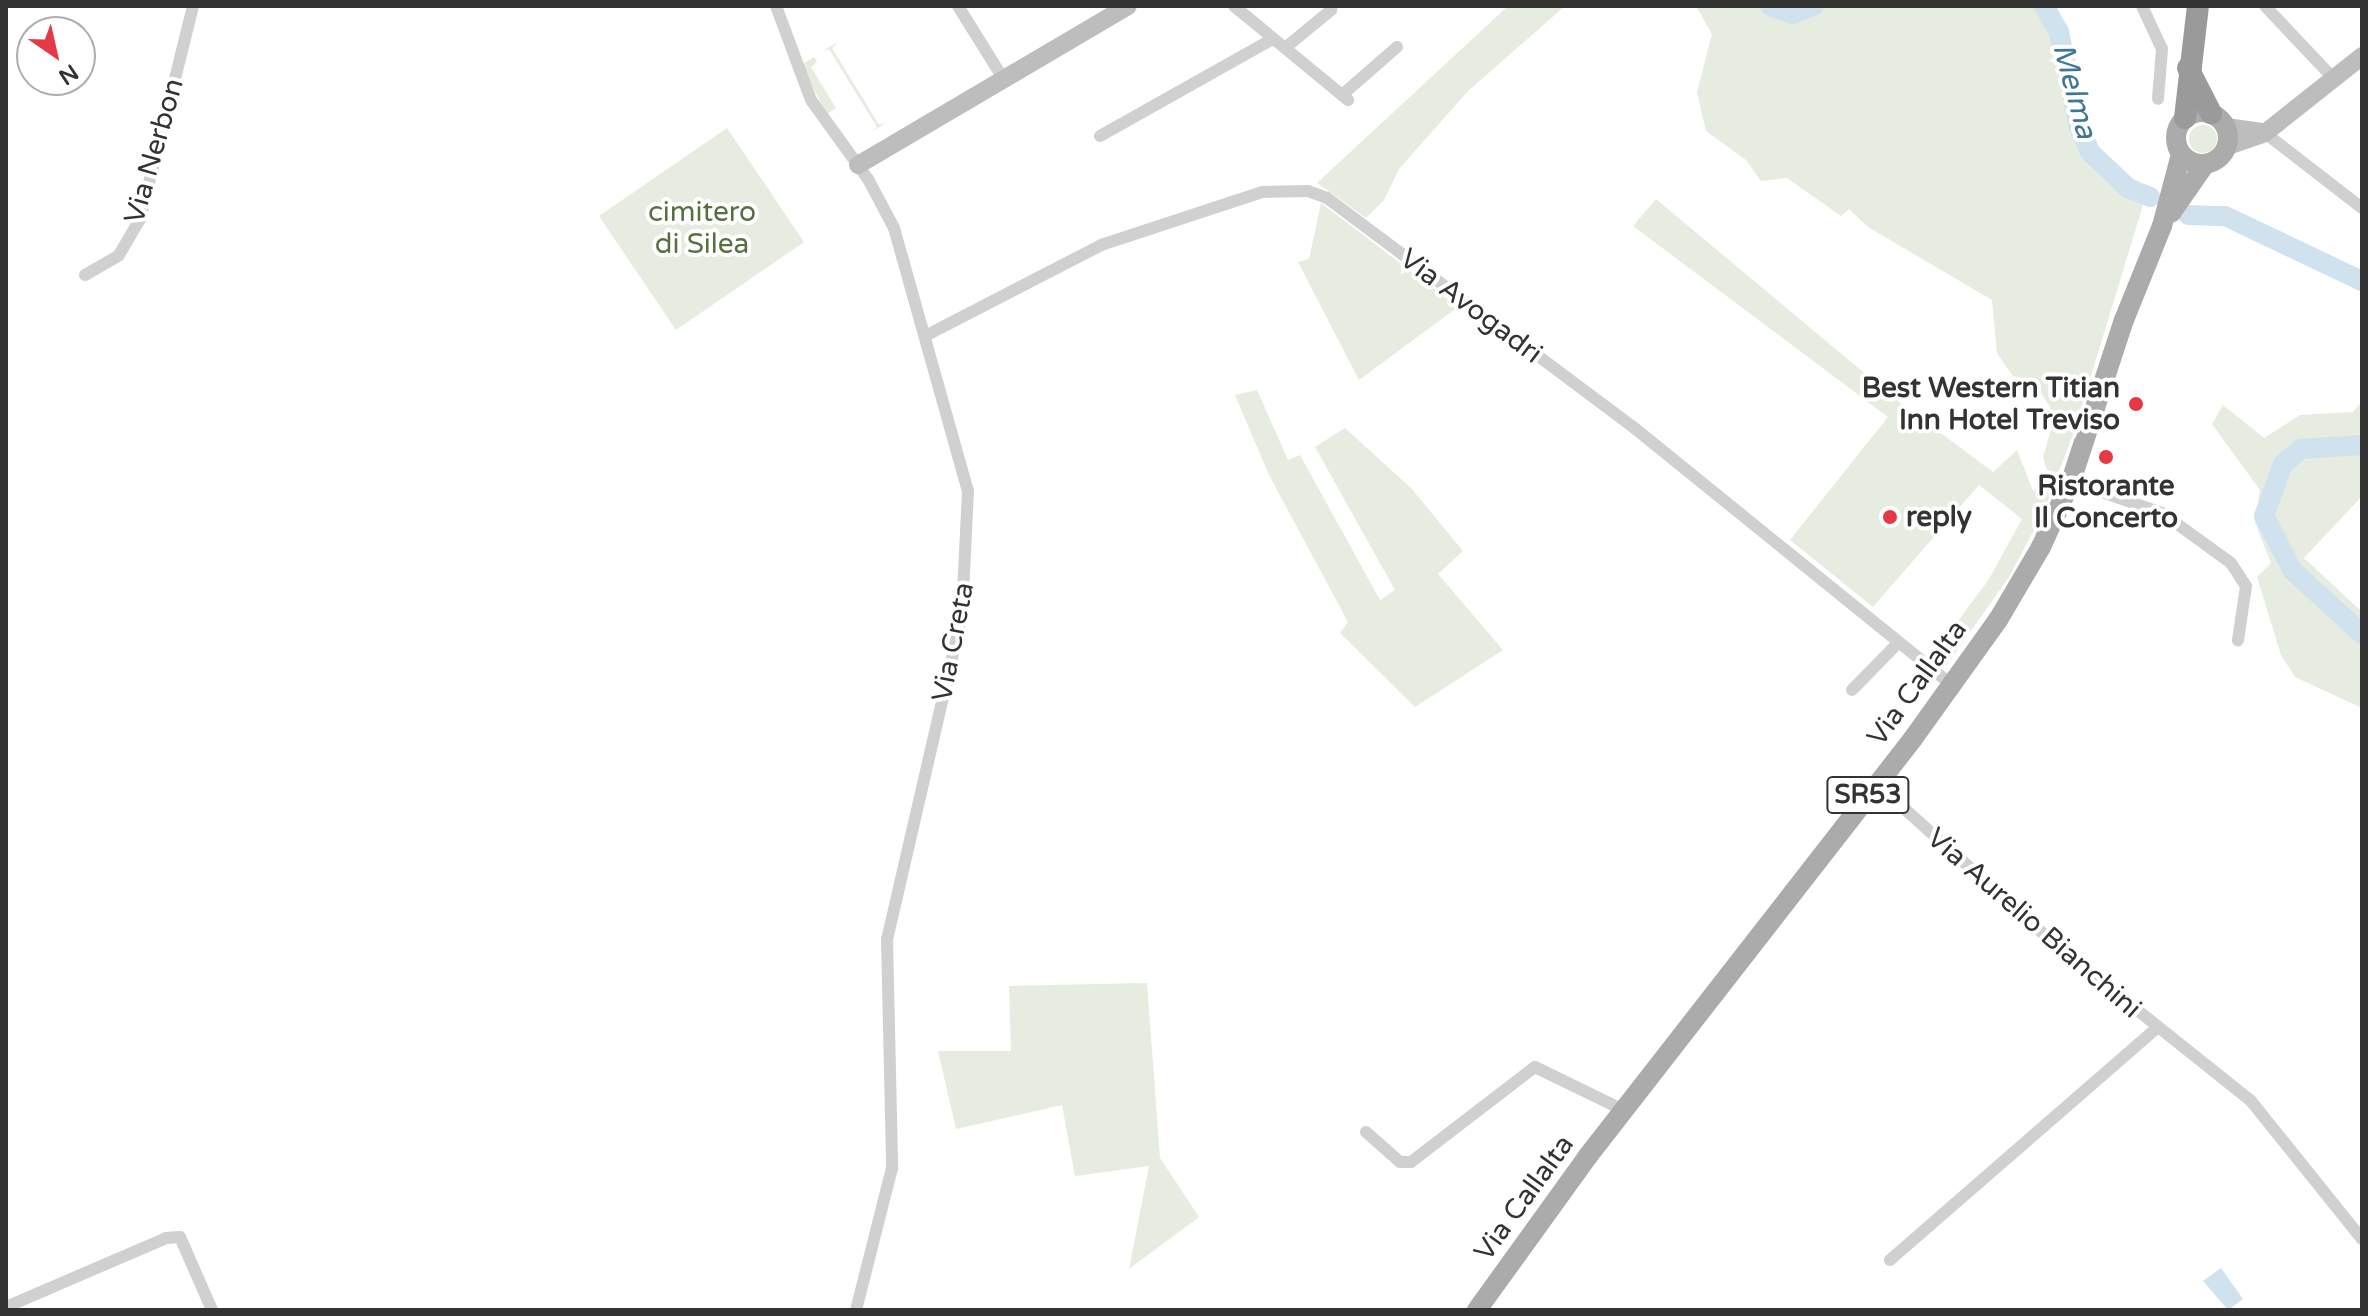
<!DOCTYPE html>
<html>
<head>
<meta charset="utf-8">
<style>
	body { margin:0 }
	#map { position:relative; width:2368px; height:1316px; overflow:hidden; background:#fff; font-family:"Varela Round",sans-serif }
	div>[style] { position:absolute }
	.green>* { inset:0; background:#e6ecdf }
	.round { border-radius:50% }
	.water>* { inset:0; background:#cfe2ee }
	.river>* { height:20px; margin:-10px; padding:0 10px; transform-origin:10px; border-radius:10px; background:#cfe2ee }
	.street>* { height:12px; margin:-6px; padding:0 6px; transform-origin:6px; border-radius:6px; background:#d0d0d0 }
	.secondary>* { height:18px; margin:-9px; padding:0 9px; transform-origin:9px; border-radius:9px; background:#bdbdbd }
	.primary>* { height:20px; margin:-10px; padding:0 10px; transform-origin:10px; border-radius:10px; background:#ababab }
	.primary>.ring { margin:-10px; padding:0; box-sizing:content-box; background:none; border:20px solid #ababab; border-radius:50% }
	.highway>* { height:22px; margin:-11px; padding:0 11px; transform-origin:11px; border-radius:11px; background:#9a9a9a }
	.dots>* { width:22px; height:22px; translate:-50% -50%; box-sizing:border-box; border:4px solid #fff; border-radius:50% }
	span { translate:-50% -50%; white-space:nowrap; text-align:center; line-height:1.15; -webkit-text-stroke:8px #fff; paint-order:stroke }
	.shield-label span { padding:2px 6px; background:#fff; border:2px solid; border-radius:6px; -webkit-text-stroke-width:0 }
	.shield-label { font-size:26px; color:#333; font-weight:700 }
	.street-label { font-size:28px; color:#333 }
	.park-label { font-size:28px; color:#56703f }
	.poi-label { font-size:28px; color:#333; font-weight:700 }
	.right { translate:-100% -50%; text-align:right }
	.left { translate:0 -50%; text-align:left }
	.water-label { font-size:30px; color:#3f7597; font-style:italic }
	.frame { position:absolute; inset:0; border:8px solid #333; pointer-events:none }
	.north { position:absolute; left:16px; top:16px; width:80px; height:80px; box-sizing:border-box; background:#fff; border:2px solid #adadad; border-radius:50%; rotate:146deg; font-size:22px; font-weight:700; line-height:32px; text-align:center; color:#333 }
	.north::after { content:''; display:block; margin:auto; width:28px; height:36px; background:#e63946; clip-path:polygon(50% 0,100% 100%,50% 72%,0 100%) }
</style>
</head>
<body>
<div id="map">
	<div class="green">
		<i style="clip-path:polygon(1508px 6px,1565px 6px,1468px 91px,1399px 169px,1384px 200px,1366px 218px,1317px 183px)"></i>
		<i style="clip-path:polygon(1696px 6px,2049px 6px,2060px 25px,2089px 143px,2111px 171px,2134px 187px,2137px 181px,2146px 195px,2074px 432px,2043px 513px,2009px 577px,1946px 666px,1933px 655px,1989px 579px,2022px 519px,1979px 485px,1873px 607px,1790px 540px,1888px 417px,1633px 226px,1656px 199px,1899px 402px,1993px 472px,2017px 450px,2033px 491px,2048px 474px,2043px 457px,2053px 423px,2050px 407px,2036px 385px,2012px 375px,1997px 353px,1992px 300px,1868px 227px,1849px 209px,1841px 216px,1787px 178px,1761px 181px,1746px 160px,1706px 131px,1697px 93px,1712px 34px)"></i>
		<i style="clip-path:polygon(838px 42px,832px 48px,879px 125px,886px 123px,871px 132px,877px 127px,829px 49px,822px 51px)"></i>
		<i style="clip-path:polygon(814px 57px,817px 62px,811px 67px,836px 108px,827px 114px,801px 65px)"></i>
		<i class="round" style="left:2189px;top:125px;width:28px;height:28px"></i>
		<i style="clip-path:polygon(727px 128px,804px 242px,676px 330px,599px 216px)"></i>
		<i style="clip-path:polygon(1321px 203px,1458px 307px,1359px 380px,1298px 262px,1309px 259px)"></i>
		<i style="clip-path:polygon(1257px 390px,1288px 460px,1300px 455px,1380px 600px,1395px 590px,1315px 447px,1345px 428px,1411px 488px,1463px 551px,1438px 574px,1503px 650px,1415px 707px,1340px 633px,1348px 622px,1269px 475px,1235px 395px)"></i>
		<i style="clip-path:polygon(2362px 402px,2362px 496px,2304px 558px,2362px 612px,2362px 708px,2295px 677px,2281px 655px,2257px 577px,2271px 563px,2255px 522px,2260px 490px,2212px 424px,2223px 405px,2264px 438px,2300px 415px,2353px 412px)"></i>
		<i style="clip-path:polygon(1147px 983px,1160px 1158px,1199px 1217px,1129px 1269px,1149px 1166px,1075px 1176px,1062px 1105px,956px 1129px,938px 1051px,1011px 1051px,1009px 986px)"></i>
	</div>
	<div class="water">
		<i style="clip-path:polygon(2221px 1268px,2243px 1299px,2228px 1310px,2203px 1281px)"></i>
	</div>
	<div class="river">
		<i style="left:1770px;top:6px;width:23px;rotate:20deg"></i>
		<i style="left:1792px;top:14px;width:23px;rotate:-20deg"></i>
		<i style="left:2044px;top:6px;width:30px;rotate:60deg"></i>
		<i style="left:2059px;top:32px;width:97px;rotate:78.1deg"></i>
		<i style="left:2079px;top:127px;width:27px;rotate:66deg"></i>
		<i style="left:2090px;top:152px;width:52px;rotate:43.5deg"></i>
		<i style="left:2128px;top:188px;width:24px;rotate:22deg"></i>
		<i style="left:2188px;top:215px;width:37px;rotate:2deg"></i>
		<i style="left:2225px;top:216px;width:152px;rotate:25.4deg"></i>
		<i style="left:2362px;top:445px;width:61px;rotate:176.2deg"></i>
		<i style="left:2301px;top:449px;width:23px;rotate:140deg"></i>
		<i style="left:2283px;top:464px;width:55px;rotate:110.1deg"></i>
		<i style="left:2264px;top:516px;width:62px;rotate:62.2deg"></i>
		<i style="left:2293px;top:571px;width:93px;rotate:42.4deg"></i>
	</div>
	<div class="street">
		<i style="left:776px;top:6px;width:100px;rotate:69.6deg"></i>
		<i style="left:811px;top:100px;width:97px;rotate:54.2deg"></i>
		<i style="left:868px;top:179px;width:55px;rotate:62deg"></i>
		<i style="left:894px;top:228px;width:273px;rotate:74.3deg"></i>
		<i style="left:968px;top:491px;width:124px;rotate:92.8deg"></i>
		<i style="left:962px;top:615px;width:333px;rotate:103deg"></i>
		<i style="left:887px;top:939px;width:229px;rotate:88.7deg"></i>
		<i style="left:892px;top:1168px;width:146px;rotate:104.2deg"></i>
		<i style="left:958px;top:6px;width:87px;rotate:58.1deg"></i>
		<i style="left:1234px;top:6px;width:148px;rotate:39.5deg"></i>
		<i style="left:2142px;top:6px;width:47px;rotate:65.1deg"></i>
		<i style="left:2162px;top:49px;width:50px;rotate:94.6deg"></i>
		<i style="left:2265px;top:6px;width:99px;rotate:46.6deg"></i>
		<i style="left:1285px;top:48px;width:60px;rotate:-39.6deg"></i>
		<i style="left:1331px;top:10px;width:4px;rotate:-104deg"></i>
		<i style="left:1342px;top:95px;width:73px;rotate:-41.1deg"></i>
		<i style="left:2265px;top:133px;width:123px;rotate:37.7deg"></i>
		<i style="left:1100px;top:136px;width:198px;rotate:-29.3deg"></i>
		<i style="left:85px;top:275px;width:39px;rotate:-30deg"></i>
		<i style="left:119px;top:255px;width:42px;rotate:-59.7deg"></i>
		<i style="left:140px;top:219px;width:219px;rotate:-76deg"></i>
		<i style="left:927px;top:335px;width:196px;rotate:-27.3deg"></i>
		<i style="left:1101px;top:245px;width:169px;rotate:-18.2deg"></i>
		<i style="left:1262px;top:192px;width:46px;rotate:-1.2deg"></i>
		<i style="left:1308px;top:191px;width:20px;rotate:20deg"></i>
		<i style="left:1327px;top:198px;width:381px;rotate:36.8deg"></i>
		<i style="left:1632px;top:426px;width:412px;rotate:39deg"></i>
		<i style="left:2071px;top:481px;width:96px;rotate:19.4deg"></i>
		<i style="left:2162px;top:513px;width:85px;rotate:35.9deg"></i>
		<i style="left:2231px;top:563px;width:27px;rotate:57deg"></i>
		<i style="left:2246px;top:586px;width:55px;rotate:98.4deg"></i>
		<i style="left:1852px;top:690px;width:67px;rotate:-45.6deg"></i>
		<i style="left:1877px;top:784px;width:242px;rotate:42deg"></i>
		<i style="left:2057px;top:946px;width:248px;rotate:38.6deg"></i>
		<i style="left:2251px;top:1101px;width:177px;rotate:51.2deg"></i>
		<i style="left:1366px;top:1132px;width:45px;rotate:41.4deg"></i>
		<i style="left:1400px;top:1162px;width:11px"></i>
		<i style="left:1411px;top:1162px;width:156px;rotate:-37.5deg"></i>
		<i style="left:1535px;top:1067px;width:98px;rotate:26deg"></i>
		<i style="left:1890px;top:1260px;width:352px;rotate:-41deg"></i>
		<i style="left:6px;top:1307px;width:174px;rotate:-23.3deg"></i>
		<i style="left:166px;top:1238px;width:14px;rotate:-4deg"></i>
		<i style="left:180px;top:1237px;width:80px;rotate:66.3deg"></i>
	</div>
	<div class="secondary">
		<i style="left:2226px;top:127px;width:36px;rotate:8deg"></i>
		<i style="left:2228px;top:146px;width:39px;rotate:-19deg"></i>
		<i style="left:2265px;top:133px;width:124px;rotate:-38.4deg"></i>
		<i style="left:858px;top:165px;width:313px;rotate:-30.5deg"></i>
	</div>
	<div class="primary">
		<i class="ring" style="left:2176px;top:112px;width:32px;height:32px"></i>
		<i style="left:2171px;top:213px;width:60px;rotate:-55.2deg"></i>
		<i style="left:1477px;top:1310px;width:190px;rotate:-54.2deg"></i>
		<i style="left:1588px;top:1156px;width:527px;rotate:-52.09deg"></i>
		<i style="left:1912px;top:740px;width:148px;rotate:-54.4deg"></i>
		<i style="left:1998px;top:620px;width:85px;rotate:-59.5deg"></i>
		<i style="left:2041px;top:547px;width:72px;rotate:-65.6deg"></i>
		<i style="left:2071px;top:481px;width:169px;rotate:-71.8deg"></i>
		<i style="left:2124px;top:320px;width:101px;rotate:-68deg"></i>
		<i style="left:2162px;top:226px;width:74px;rotate:-75.2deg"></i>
	</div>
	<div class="highway">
		<i style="left:2188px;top:68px;width:51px;rotate:62.9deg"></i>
		<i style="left:2185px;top:118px;width:113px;rotate:-83.4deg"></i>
	</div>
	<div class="dots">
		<i style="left:2136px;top:404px;background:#e63946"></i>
		<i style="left:2106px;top:457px;background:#e63946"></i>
		<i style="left:1890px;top:517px;background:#e63946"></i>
	</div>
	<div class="shield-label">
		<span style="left:1868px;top:795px">SR53</span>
	</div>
	<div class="street-label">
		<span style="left:154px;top:151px;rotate:-74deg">Via Nerbon</span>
		<span style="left:1471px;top:306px;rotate:37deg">Via Avogadri</span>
		<span style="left:953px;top:642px;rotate:-79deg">Via Creta</span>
		<span style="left:1917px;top:683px;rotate:-54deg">Via Callalta</span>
		<span style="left:2034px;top:923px;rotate:41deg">Via Aurelio Bianchini</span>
		<span style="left:1524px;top:1198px;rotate:-54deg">Via Callalta</span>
	</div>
	<div class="park-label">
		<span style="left:702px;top:228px">cimitero<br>di Silea</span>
	</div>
	<div class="poi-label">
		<span class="right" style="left:2120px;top:404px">Best Western Titian<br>Inn Hotel Treviso</span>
		<span style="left:2106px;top:502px">Ristorante<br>Il Concerto</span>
		<span class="left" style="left:1906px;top:517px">reply</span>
	</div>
	<div class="water-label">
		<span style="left:2074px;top:91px;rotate:75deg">Melma</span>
	</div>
	<div class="frame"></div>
	<div class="north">N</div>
</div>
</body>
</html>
